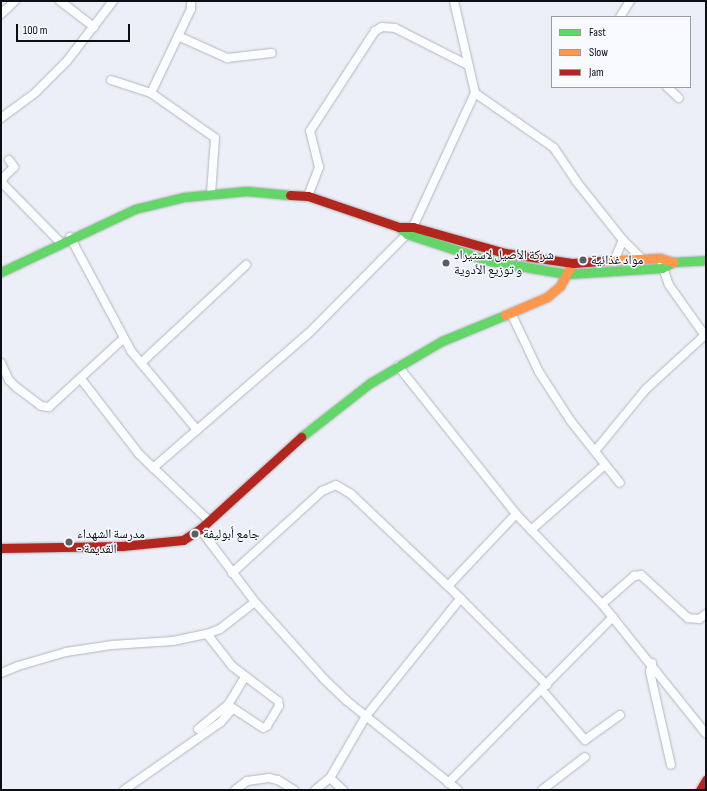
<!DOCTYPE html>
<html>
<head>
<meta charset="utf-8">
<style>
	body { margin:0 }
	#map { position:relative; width:707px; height:791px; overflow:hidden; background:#eceff7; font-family:"Sofia Sans Condensed","Noto Naskh Arabic",sans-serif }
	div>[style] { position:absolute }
	.roads { filter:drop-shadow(0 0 1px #b3b6be) drop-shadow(0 0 1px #b3b6be) }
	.street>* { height:8px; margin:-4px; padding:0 4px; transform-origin:4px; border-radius:4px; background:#fcfdfe }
	.fast>* { height:9px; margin:-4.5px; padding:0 4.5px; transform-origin:4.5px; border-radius:4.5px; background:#63d668 }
	.slow>* { height:9px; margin:-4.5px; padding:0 4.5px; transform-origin:4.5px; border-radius:4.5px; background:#ff974d }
	.jam>* { height:9px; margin:-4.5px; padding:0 4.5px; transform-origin:4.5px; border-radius:4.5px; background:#b3261e }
	.dots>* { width:11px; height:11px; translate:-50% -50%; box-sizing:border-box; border:2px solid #f8faff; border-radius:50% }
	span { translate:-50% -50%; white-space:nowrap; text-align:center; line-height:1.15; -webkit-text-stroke:3px #f8faff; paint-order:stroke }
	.poi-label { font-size:13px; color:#0c0e15 }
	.left { translate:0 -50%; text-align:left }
	.frame { position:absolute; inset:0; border:2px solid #0c0e15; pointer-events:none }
	.legend { position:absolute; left:551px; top:16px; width:140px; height:72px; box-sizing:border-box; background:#f8faff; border:1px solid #9a9ca1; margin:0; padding:5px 7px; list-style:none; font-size:12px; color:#0c0e15 }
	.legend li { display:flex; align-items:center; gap:8px; height:20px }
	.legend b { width:20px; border:1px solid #9a9ca1 }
	.scale { position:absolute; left:16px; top:24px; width:114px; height:18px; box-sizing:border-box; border:2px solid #0c0e15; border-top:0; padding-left:5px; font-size:12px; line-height:14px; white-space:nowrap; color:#0c0e15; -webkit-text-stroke:3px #f8faff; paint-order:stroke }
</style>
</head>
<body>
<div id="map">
	<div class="roads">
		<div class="street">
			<i style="left:60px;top:1px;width:43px;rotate:37.4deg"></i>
			<i style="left:191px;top:1px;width:8px;rotate:90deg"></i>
			<i style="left:191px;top:9px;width:93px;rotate:115.5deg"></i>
			<i style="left:151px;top:93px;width:78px;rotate:35.1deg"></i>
			<i style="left:215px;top:138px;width:56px;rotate:94.1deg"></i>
			<i style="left:454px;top:1px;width:94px;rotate:77.1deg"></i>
			<i style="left:475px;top:93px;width:96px;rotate:34.8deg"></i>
			<i style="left:554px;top:148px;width:40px;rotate:56deg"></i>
			<i style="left:576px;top:181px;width:75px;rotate:51.5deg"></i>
			<i style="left:623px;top:240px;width:28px;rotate:45deg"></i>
			<i style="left:1px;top:14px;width:19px;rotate:-43deg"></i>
			<i style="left:620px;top:17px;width:19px;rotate:-58deg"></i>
			<i style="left:178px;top:36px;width:54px;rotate:24.2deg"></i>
			<i style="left:227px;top:58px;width:45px;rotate:-6.3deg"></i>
			<i style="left:111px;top:80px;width:42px;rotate:18deg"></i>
			<i style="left:667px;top:87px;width:16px;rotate:43deg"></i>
			<i style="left:1px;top:118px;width:42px;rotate:-36.3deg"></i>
			<i style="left:35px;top:93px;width:45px;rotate:-45deg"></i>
			<i style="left:67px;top:61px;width:76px;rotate:-52.5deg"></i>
			<i style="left:9px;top:160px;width:9px;rotate:54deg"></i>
			<i style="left:14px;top:167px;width:16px;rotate:135deg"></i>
			<i style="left:3px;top:178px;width:5px;rotate:101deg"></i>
			<i style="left:2px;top:183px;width:84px;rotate:45.5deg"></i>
			<i style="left:308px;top:196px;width:31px;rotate:-69deg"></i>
			<i style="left:319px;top:167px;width:37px;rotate:-104deg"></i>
			<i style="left:310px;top:131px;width:119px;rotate:-57deg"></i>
			<i style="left:375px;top:31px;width:8px;rotate:-30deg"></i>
			<i style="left:382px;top:27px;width:13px;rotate:4deg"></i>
			<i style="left:395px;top:28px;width:80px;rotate:26.9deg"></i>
			<i style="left:70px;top:237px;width:129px;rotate:61.8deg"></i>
			<i style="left:131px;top:351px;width:103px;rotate:50.1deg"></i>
			<i style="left:614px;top:261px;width:23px;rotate:-67deg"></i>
			<i style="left:662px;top:265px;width:21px;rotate:71deg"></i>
			<i style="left:669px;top:285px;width:64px;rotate:54.6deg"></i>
			<i style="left:511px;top:313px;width:65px;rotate:64.6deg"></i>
			<i style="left:539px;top:372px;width:57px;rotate:57.1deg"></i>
			<i style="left:570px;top:420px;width:80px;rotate:51.6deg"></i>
			<i style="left:1px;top:363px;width:19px;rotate:65deg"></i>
			<i style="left:9px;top:380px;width:10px;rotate:45deg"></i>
			<i style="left:16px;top:387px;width:31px;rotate:37deg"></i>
			<i style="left:41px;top:406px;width:8px;rotate:7deg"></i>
			<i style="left:49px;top:407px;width:100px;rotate:-42.6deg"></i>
			<i style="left:141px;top:363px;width:144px;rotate:-43deg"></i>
			<i style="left:398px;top:366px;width:189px;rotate:51.4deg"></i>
			<i style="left:516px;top:514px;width:124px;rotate:46.3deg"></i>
			<i style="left:602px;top:604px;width:166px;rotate:51.3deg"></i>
			<i style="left:81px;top:379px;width:95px;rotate:52.3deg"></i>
			<i style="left:139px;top:454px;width:95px;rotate:43.7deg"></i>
			<i style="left:595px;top:451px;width:80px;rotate:-50.6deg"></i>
			<i style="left:646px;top:389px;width:80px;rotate:-42.5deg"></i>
			<i style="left:153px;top:468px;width:206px;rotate:-40.9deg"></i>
			<i style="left:309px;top:333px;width:139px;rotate:-45.3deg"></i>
			<i style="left:407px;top:234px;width:9px;rotate:-49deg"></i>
			<i style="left:413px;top:227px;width:148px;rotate:-65.2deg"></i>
			<i style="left:200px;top:529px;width:91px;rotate:53deg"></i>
			<i style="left:255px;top:602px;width:103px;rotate:48.1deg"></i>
			<i style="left:324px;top:679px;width:32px;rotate:44deg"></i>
			<i style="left:347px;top:701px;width:142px;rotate:38.7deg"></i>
			<i style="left:531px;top:530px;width:98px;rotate:-41.3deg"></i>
			<i style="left:232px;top:573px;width:122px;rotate:-42.3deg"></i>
			<i style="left:322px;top:491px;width:15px;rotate:-23deg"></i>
			<i style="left:336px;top:485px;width:17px;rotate:31deg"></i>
			<i style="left:351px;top:494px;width:134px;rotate:43.5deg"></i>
			<i style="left:448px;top:586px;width:140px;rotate:45deg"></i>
			<i style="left:448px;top:586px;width:99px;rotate:-46.6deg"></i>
			<i style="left:602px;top:604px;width:43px;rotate:-41.2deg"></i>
			<i style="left:634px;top:576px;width:7px;rotate:-8deg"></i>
			<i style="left:641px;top:575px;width:64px;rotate:42.5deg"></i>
			<i style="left:688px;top:618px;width:11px;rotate:5deg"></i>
			<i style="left:699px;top:619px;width:9px;rotate:-36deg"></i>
			<i style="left:207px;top:634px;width:41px;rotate:52deg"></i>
			<i style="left:232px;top:666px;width:58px;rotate:37.3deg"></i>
			<i style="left:278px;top:701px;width:5px;rotate:79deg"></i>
			<i style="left:279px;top:706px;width:23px;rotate:121deg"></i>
			<i style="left:267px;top:726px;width:4px;rotate:153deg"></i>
			<i style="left:263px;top:728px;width:42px;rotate:-146.7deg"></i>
			<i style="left:652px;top:663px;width:9px;rotate:103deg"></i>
			<i style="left:650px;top:672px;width:95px;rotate:77.3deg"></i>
			<i style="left:1px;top:673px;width:18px;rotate:-22deg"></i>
			<i style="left:18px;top:666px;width:50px;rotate:-16.3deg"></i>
			<i style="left:66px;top:652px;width:47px;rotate:-8.7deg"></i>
			<i style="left:112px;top:645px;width:61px;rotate:-3.8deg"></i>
			<i style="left:173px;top:641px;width:35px;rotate:-12deg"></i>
			<i style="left:207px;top:634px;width:14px;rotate:-21deg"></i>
			<i style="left:220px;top:629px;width:44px;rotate:-37.6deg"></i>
			<i style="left:542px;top:690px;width:66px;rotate:49.3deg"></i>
			<i style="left:585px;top:740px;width:43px;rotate:-35.5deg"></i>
			<i style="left:198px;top:729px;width:38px;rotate:-39deg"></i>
			<i style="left:228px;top:705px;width:33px;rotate:-59deg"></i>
			<i style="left:330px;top:778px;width:18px;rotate:43deg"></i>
			<i style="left:448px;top:783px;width:234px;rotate:-45.2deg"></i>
			<i style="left:124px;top:790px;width:118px;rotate:-35deg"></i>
			<i style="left:221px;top:722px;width:18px;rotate:-49deg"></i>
			<i style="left:235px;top:790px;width:15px;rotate:-37deg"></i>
			<i style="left:247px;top:781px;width:22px;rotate:-8deg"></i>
			<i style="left:269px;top:778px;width:9px;rotate:13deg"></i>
			<i style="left:278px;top:780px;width:19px;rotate:32deg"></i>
			<i style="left:315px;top:790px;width:19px;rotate:-39deg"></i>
			<i style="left:330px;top:778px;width:72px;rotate:-59.9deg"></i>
			<i style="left:366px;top:716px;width:151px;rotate:-51.2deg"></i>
			<i style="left:542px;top:790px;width:54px;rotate:-37.5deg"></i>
		</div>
		<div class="fast">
			<i style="left:399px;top:227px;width:11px;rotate:41deg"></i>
			<i style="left:407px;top:234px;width:87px;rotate:18deg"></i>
			<i style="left:490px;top:261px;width:78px;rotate:9.6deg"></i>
			<i style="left:567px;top:274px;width:95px;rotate:-3.6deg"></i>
			<i style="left:662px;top:268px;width:13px;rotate:-29deg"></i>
			<i style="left:673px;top:262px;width:33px;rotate:-3deg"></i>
			<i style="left:1px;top:272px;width:148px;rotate:-25.2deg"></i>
			<i style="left:135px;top:209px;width:50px;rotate:-13.8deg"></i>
			<i style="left:184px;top:197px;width:63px;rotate:-5.4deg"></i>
			<i style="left:247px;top:191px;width:43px;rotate:5.3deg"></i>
			<i style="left:301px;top:437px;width:88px;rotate:-38deg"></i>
			<i style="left:370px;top:383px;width:83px;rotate:-30.3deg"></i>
			<i style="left:442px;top:341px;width:68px;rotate:-22.4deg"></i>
		</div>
		<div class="slow">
			<i style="left:601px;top:261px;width:59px;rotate:-2.9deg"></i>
			<i style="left:660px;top:258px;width:14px;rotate:17deg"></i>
			<i style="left:505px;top:315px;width:46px;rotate:-23.2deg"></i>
			<i style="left:547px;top:297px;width:17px;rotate:-40deg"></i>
			<i style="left:560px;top:286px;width:26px;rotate:-61deg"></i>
		</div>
		<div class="jam">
			<i style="left:290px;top:195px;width:18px;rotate:3deg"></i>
			<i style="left:308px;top:196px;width:96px;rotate:18.8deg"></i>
			<i style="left:399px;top:227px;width:14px"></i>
			<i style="left:413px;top:227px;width:96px;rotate:15.8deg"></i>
			<i style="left:505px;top:253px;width:69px;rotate:8.4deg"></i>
			<i style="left:573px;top:263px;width:28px;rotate:-4deg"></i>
			<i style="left:1px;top:548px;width:121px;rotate:-0.9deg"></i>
			<i style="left:122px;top:546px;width:61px;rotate:-5.6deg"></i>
			<i style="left:183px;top:540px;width:20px;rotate:-33deg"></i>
			<i style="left:200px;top:529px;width:137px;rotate:-42.3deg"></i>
			<i style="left:700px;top:790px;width:12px;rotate:-59deg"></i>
		</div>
	</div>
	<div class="dots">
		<i style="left:583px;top:260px;background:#5a5d64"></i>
		<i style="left:446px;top:263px;background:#5a5d64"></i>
		<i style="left:195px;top:534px;background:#5a5d64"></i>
		<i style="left:69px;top:542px;background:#5a5d64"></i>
	</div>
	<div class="poi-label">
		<span class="left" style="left:454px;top:263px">شركة الأصيل لاستيراد<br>و توزيع الأدوية</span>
		<span class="left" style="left:591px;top:260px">مواد غذائية</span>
		<span class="left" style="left:203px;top:534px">جامع أبوليفة</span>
		<span class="left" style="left:77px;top:542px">مدرسة الشهداء<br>- القديمة</span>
	</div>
	<div class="frame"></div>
	<ul class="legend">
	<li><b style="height:5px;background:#63d668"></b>Fast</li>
	<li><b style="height:5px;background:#ff974d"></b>Slow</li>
	<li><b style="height:5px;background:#b3261e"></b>Jam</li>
	</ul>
	<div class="scale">100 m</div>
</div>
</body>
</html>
